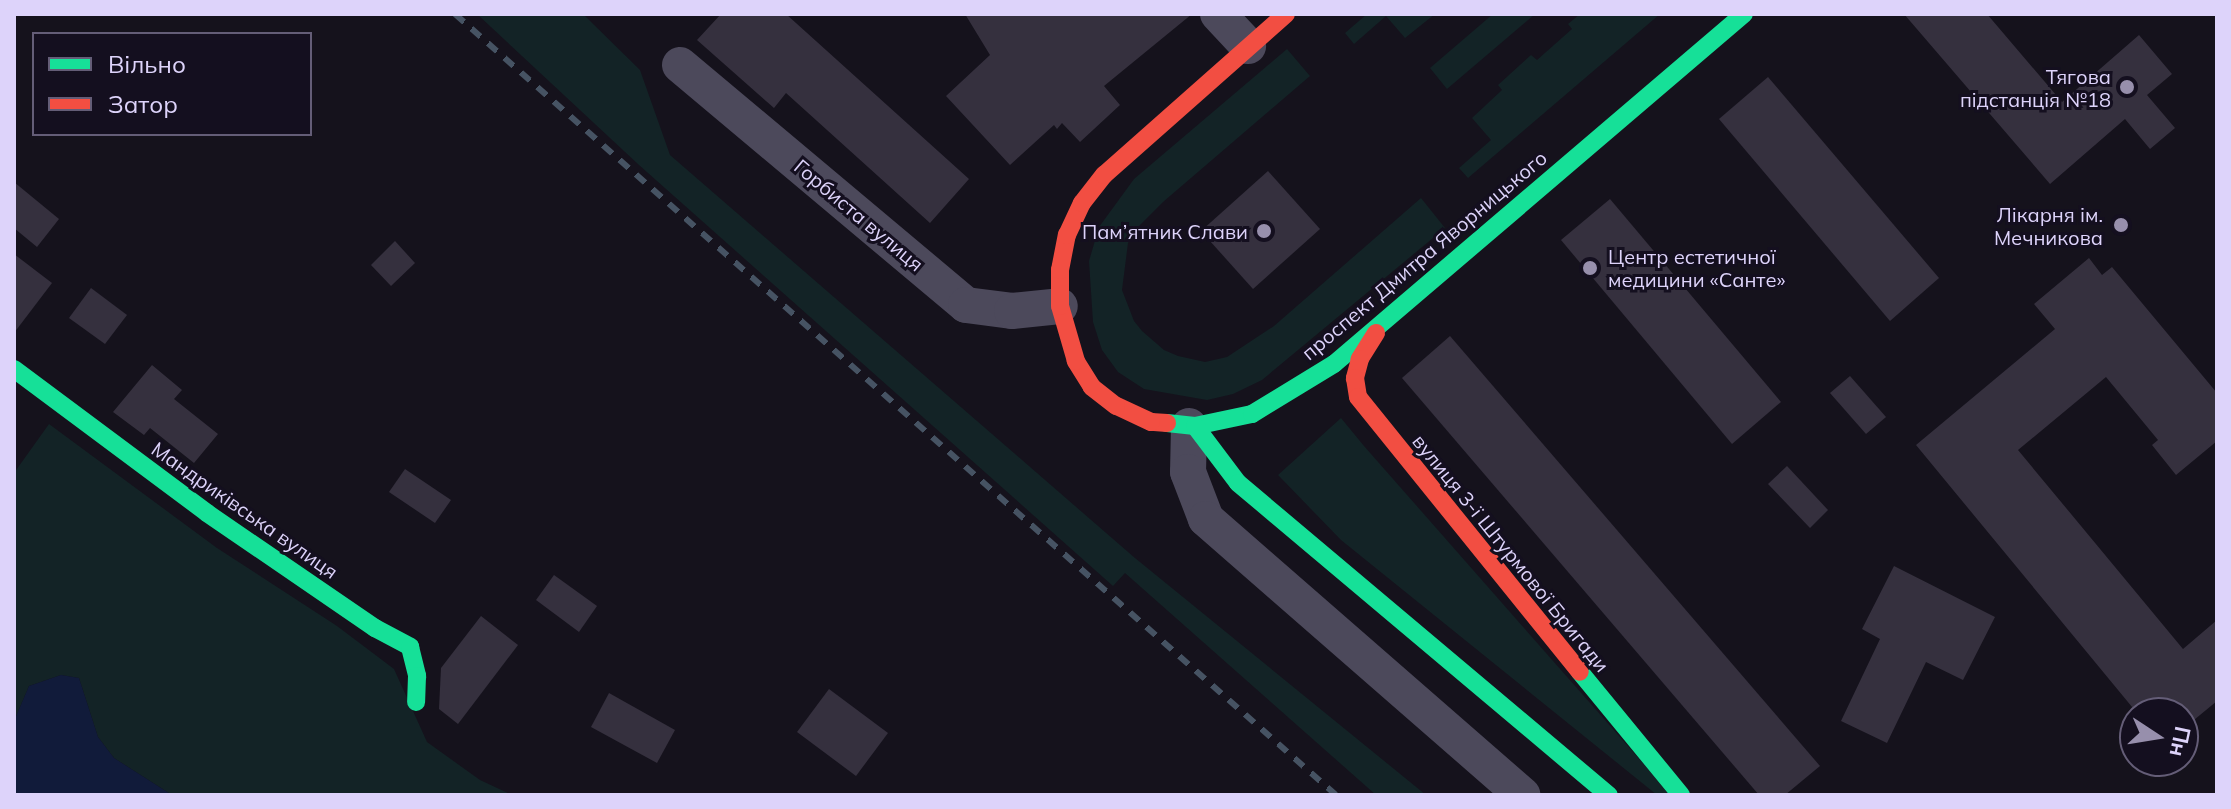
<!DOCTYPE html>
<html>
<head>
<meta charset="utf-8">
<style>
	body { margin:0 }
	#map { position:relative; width:2231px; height:809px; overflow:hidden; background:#15121c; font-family:Mulish,sans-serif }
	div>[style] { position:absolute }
	.green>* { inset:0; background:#132326 }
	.water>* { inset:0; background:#111b3a }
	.building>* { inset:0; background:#35303e }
	.street>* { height:36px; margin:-18px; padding:0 18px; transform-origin:18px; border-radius:18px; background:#4c495b }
	.fast>* { height:18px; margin:-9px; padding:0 9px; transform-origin:9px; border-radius:9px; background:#16e098 }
	.jam>* { height:18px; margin:-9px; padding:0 9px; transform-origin:9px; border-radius:9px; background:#f24e42 }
	.rail>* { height:6px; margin-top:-3px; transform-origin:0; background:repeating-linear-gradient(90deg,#465363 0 12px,transparent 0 22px) }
	.dots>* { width:22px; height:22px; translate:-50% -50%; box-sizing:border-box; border:4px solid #140f1f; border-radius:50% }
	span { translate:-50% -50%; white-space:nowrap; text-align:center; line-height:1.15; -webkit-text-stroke:6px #140f1f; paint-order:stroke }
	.poi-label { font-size:20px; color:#ddd3fa }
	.right { translate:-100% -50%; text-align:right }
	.left { translate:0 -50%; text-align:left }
	.street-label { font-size:20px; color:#ddd3fa }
	.frame { position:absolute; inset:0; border:16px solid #ddd3fa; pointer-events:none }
	.legend { position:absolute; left:32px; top:32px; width:280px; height:104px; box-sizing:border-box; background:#140f1f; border:2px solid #645d77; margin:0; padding:10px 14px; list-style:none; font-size:24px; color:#ddd3fa }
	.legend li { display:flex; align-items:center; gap:16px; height:40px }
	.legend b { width:40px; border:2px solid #645d77 }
	.north { position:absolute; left:2119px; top:697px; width:80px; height:80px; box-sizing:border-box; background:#140f1f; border:2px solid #645d77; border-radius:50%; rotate:102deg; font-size:22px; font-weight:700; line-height:32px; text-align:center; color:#ddd3fa }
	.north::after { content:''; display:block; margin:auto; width:28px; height:36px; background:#978fac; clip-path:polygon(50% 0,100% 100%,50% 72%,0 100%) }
</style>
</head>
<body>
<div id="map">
	<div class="green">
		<i style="clip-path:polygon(477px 14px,583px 14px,640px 70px,670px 155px,1135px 558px,1426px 795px,1376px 795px,1125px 573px,1113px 586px,639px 165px)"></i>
		<i style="clip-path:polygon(1367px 14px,1435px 14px,1405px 38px,1386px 16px,1354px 44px,1345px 33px)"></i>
		<i style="clip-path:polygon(1493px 14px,1535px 14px,1447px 89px,1430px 68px)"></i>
		<i style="clip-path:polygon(1580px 14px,1660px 14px,1468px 178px,1459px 168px,1491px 140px,1472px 118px,1502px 90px,1498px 85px,1531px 55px,1537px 60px,1572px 29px,1568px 24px)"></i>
		<i style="clip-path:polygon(1287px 49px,1310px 76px,1163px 202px,1137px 228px,1128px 243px,1122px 290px,1134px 321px,1142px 331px,1164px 350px,1178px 356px,1205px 362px,1227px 357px,1274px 326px,1421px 198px,1445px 228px,1262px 380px,1233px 394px,1207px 400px,1144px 389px,1118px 372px,1102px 350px,1093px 322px,1089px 261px,1099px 227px,1134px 179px)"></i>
		<i style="clip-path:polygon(1341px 418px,1364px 446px,1671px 795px,1657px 795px,1341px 540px,1278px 475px)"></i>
		<i style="clip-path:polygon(49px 424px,217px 548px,337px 626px,394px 669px,427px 742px,480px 780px,512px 795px,172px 795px,114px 758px,98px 737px,79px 678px,61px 675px,29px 686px,14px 721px,14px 473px)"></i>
	</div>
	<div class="water">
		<i style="clip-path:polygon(61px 675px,79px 678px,98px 737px,114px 758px,172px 795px,14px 795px,14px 721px,29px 686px)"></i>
	</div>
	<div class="building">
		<i style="clip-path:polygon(721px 14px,786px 14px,969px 179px,930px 223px,786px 93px,774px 108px,697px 40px)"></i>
		<i style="clip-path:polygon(965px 14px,1192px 14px,1104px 86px,1120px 105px,1080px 142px,1062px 123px,1057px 129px,1054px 125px,1010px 165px,946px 96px,990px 55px)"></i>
		<i style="clip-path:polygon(1904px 14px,1987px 14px,2062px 102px,2139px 35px,2172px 74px,2147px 95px,2175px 128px,2150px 149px,2125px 119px,2050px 184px)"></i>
		<i style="clip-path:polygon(1768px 77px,1939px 278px,1890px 321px,1719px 119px)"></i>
		<i style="clip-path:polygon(1268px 171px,1320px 229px,1253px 289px,1201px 231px)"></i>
		<i style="clip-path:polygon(14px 182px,59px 219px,37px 247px,14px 228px)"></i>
		<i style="clip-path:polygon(1610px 199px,1781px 402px,1732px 444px,1561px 240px)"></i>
		<i style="clip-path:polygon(395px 241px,415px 263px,391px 286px,371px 265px)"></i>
		<i style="clip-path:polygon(14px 254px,52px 283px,14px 333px)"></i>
		<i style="clip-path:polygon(2089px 258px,2102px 275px,2112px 267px,2217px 393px,2217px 441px,2176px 475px,2152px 445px,2158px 440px,2106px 377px,2018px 450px,2183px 649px,2217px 620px,2217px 701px,2183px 729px,2183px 713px,2137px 713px,1916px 445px,2055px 329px,2034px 304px)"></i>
		<i style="clip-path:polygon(91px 288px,127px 315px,105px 344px,69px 318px)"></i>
		<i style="clip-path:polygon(1450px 336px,1820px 766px,1785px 795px,1759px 795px,1402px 378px)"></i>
		<i style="clip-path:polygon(152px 365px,182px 390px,174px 399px,218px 434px,194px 463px,150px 428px,144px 435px,113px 412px)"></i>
		<i style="clip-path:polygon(1850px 376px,1886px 417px,1866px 434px,1830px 393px)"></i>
		<i style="clip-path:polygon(1787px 466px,1828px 510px,1810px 528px,1768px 484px)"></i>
		<i style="clip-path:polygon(405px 469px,451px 500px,435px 523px,389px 492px)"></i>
		<i style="clip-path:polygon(1894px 566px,1995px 617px,1963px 680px,1926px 662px,1887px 743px,1841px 721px,1880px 639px,1862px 629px)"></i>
		<i style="clip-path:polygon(554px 575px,597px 606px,579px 632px,536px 600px)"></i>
		<i style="clip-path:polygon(481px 616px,518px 645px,458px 724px,439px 709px,441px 668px)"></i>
		<i style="clip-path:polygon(829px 689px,888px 733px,856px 776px,797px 732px)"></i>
		<i style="clip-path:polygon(609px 693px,675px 730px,657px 763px,591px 727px)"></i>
	</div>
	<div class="street">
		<i style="left:1218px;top:14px;width:44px;rotate:46.8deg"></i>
		<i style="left:680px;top:65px;width:373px;rotate:40deg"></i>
		<i style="left:966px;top:305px;width:46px;rotate:7.4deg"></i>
		<i style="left:1012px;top:311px;width:48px;rotate:-5.9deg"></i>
		<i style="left:1189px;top:426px;width:46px;rotate:91.2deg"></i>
		<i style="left:1188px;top:472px;width:50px;rotate:69deg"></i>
		<i style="left:1206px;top:519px;width:420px;rotate:41.1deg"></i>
	</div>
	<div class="fast">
		<i style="left:14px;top:369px;width:241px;rotate:36.7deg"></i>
		<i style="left:207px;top:513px;width:204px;rotate:34.4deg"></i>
		<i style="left:375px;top:628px;width:40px;rotate:28deg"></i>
		<i style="left:410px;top:647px;width:30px;rotate:76deg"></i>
		<i style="left:417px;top:676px;width:26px;rotate:92deg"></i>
		<i style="left:1167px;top:423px;width:28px;rotate:6deg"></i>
		<i style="left:1195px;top:426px;width:58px;rotate:-11.9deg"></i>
		<i style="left:1252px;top:414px;width:96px;rotate:-31.4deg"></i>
		<i style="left:1334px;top:364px;width:539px;rotate:-40.49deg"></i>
		<i style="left:1195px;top:426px;width:71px;rotate:53deg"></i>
		<i style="left:1238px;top:483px;width:485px;rotate:40.1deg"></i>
		<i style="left:1580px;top:672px;width:159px;rotate:50.6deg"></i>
	</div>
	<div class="jam">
		<i style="left:1376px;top:333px;width:31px;rotate:122deg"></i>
		<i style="left:1360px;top:359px;width:20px;rotate:105deg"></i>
		<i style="left:1355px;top:378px;width:19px;rotate:81deg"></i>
		<i style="left:1358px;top:397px;width:353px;rotate:51.1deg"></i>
		<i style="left:1167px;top:423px;width:16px;rotate:-176deg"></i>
		<i style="left:1151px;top:422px;width:38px;rotate:-155deg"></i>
		<i style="left:1116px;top:406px;width:31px;rotate:-142deg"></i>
		<i style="left:1092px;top:387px;width:31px;rotate:-122deg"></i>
		<i style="left:1076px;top:361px;width:57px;rotate:-106.2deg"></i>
		<i style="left:1060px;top:306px;width:36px;rotate:-90deg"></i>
		<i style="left:1060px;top:270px;width:36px;rotate:-79deg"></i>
		<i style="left:1067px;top:235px;width:35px;rotate:-65deg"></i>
		<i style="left:1082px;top:203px;width:36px;rotate:-52deg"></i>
		<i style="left:1104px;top:175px;width:243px;rotate:-41.5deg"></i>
	</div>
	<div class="rail">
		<i style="left:455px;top:14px;width:1177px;rotate:41.56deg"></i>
	</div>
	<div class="dots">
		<i style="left:2127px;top:87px;background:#978fac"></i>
		<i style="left:2121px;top:225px;background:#978fac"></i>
		<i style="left:1264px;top:231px;background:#978fac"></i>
		<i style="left:1590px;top:268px;background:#978fac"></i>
	</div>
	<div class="poi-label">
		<span class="right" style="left:2111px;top:88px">Тягова<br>пiдстанцiя №18</span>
		<span class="right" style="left:2103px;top:226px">Лікарня ім.<br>Мечникова</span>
		<span class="right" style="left:1248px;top:231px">Пам’ятник Слави</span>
		<span class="left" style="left:1608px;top:268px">Центр естетичної<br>медицини «Санте»</span>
	</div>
	<div class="street-label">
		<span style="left:859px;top:215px;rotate:40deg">Горбиста вулиця</span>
		<span style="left:1424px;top:255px;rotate:-40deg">проспект Дмитра Яворницького</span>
		<span style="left:245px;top:510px;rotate:35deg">Мандриківська вулиця</span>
		<span style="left:1511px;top:553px;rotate:51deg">вулиця 3-ї Штурмової Бригади</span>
	</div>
	<div class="frame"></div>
	<ul class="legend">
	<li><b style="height:10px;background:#16e098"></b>Вільно</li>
	<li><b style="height:10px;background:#f24e42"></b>Затор</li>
	</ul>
	<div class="north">Пн</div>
</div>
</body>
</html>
